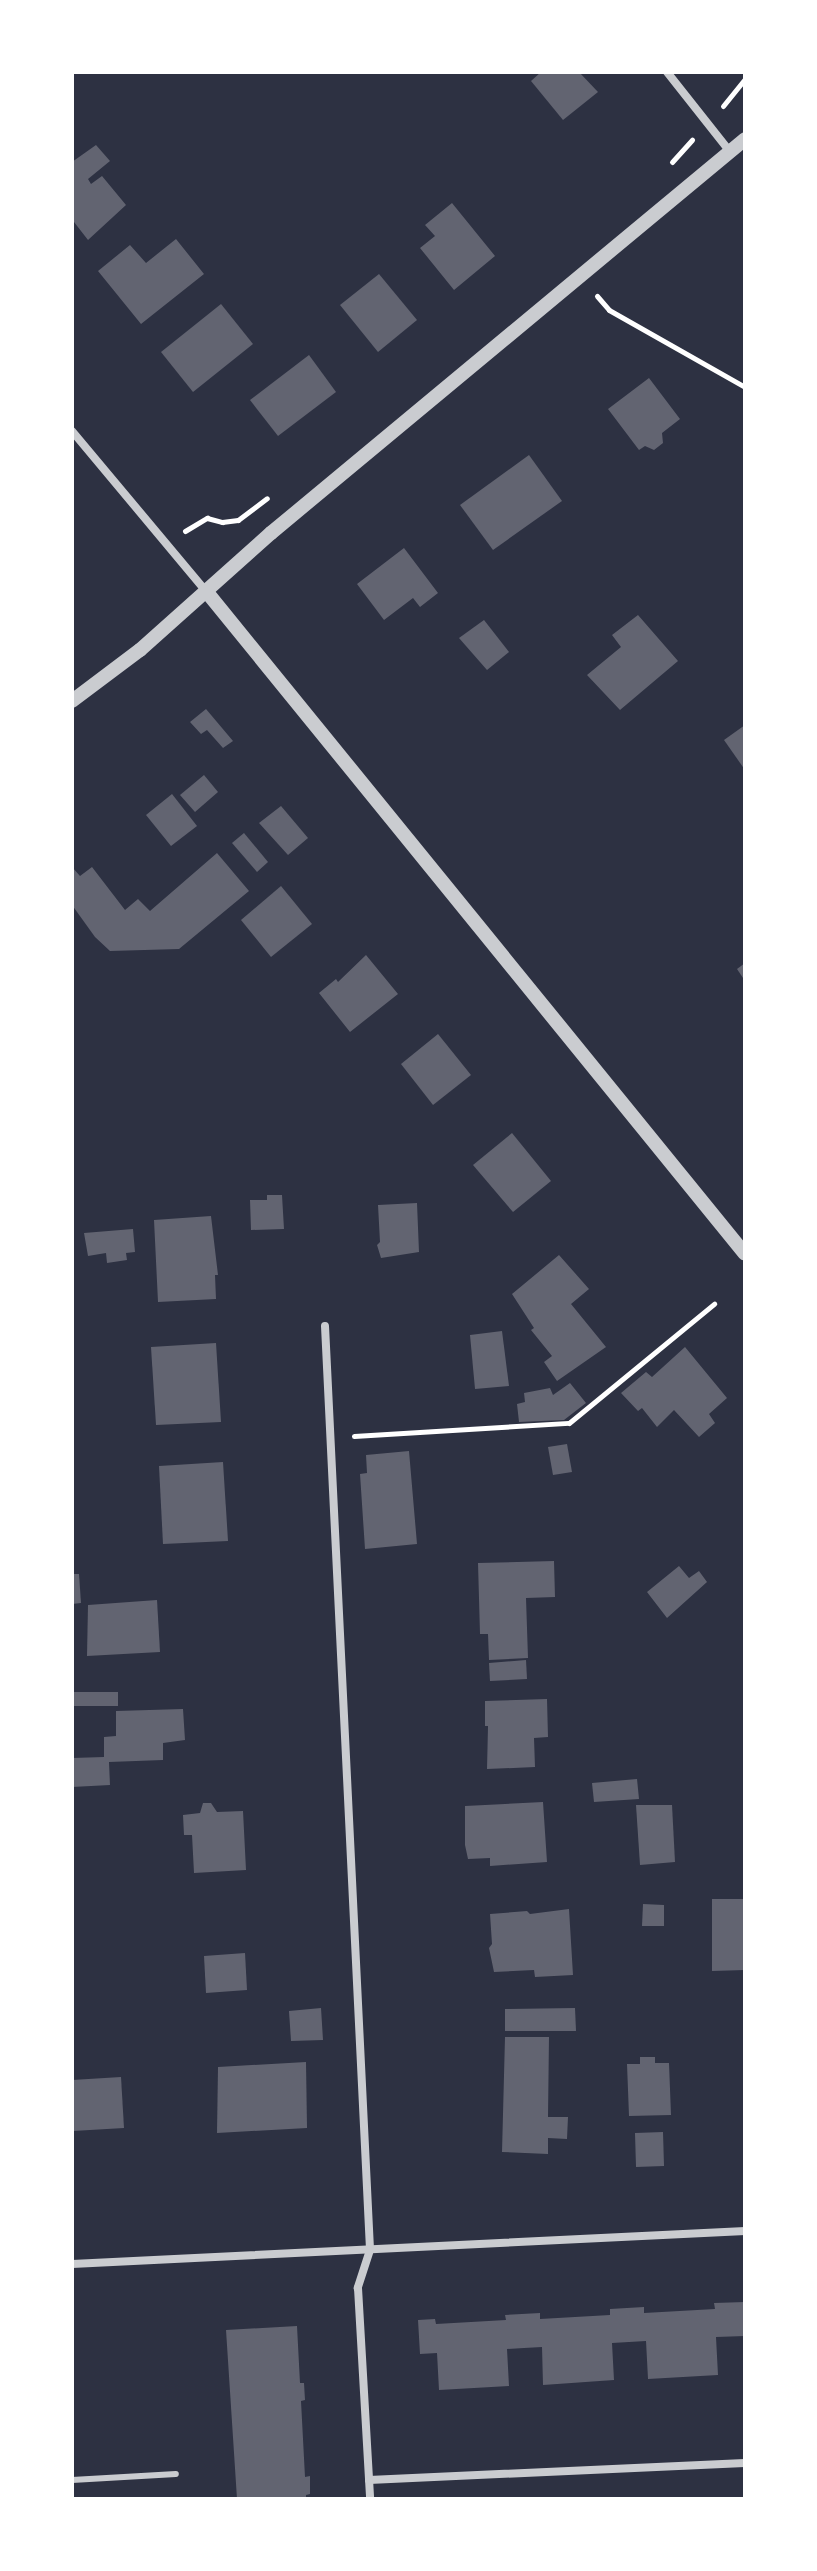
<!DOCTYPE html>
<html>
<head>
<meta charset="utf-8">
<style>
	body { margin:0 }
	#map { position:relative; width:817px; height:2571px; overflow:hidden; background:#2d3142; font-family:Arial,sans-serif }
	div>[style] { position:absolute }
	.building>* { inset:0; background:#626471 }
	.path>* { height:5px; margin:-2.5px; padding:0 2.5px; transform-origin:2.5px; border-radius:2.5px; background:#fff }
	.service>* { height:6px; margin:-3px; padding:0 3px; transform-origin:3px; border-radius:3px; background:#caccd0 }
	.minor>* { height:8px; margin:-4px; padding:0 4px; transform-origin:4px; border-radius:4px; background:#caccd0 }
	.tertiary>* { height:14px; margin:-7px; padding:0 7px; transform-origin:7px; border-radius:7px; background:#caccd0 }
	span { translate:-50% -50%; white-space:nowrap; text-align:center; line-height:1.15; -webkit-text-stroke:8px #fff; paint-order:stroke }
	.frame { position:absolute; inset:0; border:74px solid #fff; pointer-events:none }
</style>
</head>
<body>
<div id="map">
	<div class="building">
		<i style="clip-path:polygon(541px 72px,579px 72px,598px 92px,563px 120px,531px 81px)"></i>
		<i style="clip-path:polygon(96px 145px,110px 161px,88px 179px,91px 184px,102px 176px,126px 205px,88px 240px,74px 222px,72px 224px,72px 162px)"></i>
		<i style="clip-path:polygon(452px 203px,495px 256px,454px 290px,420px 248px,435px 236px,425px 225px)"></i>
		<i style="clip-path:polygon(176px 239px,204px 274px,141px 324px,98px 271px,130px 245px,146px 263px)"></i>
		<i style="clip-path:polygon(379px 274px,417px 320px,378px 352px,340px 305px)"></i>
		<i style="clip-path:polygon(221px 304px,253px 344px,193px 392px,161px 352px)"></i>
		<i style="clip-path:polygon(309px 355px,336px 392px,278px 436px,250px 400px)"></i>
		<i style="clip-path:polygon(649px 378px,680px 419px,662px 433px,663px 443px,654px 450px,645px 446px,639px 450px,608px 409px)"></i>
		<i style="clip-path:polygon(529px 455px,562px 501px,493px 550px,460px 505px)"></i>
		<i style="clip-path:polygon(404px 548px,438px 593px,420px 607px,413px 598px,384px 620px,357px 584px)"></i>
		<i style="clip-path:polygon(638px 615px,678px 661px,620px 710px,587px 675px,621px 647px,612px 635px)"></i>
		<i style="clip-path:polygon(484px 620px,509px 652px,487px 670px,459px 638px)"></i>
		<i style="clip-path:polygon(206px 709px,233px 741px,223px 748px,207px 730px,201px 734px,190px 722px)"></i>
		<i style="clip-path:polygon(745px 725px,745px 770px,724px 740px)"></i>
		<i style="clip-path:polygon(204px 775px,218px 792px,195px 812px,180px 795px)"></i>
		<i style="clip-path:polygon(172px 794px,197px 826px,171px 846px,146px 815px)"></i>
		<i style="clip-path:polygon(281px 806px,308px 838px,288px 855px,259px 823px)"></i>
		<i style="clip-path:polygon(244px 833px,268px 862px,257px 872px,232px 843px)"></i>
		<i style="clip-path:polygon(217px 853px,249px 891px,179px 949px,110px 951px,95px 937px,72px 905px,72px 867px,80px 876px,92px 867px,125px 910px,138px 899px,150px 911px)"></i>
		<i style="clip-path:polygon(281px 886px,312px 924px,271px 957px,241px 920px)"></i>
		<i style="clip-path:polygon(366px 955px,398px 994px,350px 1032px,319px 993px,336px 979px,338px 982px)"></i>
		<i style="clip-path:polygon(745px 963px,745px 981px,737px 969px)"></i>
		<i style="clip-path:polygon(438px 1034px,471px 1075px,433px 1105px,401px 1064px)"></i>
		<i style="clip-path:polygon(512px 1133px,551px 1181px,513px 1212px,473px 1165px)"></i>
		<i style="clip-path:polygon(267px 1195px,282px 1195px,284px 1229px,251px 1230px,250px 1200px,267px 1200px)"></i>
		<i style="clip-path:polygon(417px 1203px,419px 1252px,381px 1258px,377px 1245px,380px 1242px,378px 1205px)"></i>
		<i style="clip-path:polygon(211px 1216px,218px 1275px,215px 1275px,216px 1299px,158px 1302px,154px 1220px)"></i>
		<i style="clip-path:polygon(133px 1229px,135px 1252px,126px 1253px,127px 1260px,107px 1263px,106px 1253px,88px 1256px,84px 1233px)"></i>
		<i style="clip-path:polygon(559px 1255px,589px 1289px,571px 1304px,606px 1347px,557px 1381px,544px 1362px,552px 1356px,531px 1330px,534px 1328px,512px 1294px)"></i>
		<i style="clip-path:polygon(502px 1331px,509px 1386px,475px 1389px,470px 1335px)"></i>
		<i style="clip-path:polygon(216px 1343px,221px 1422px,156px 1425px,151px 1347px)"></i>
		<i style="clip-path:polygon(685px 1347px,727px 1398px,709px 1414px,715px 1423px,699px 1437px,674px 1410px,657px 1427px,642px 1408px,638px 1411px,621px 1393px,646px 1372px,652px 1377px)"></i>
		<i style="clip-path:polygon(570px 1383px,586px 1403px,564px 1420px,519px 1422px,517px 1404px,525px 1402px,524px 1393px,550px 1388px,553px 1395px)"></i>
		<i style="clip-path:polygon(567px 1444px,572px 1472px,553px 1475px,548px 1447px)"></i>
		<i style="clip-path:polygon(409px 1451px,417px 1544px,365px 1549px,360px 1474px,367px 1473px,366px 1455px)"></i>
		<i style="clip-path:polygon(223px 1462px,228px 1541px,163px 1544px,159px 1466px)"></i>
		<i style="clip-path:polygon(554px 1561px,555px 1597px,526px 1598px,528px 1658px,489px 1660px,488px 1634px,480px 1634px,478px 1563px)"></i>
		<i style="clip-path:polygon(679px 1566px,689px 1578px,699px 1571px,707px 1582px,667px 1618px,647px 1592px)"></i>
		<i style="clip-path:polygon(72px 1574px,79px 1574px,81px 1603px,72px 1604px)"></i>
		<i style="clip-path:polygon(157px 1600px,160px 1652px,87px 1656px,88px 1605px)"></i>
		<i style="clip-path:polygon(526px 1660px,527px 1679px,490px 1681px,489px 1663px)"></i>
		<i style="clip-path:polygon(72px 1692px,118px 1692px,118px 1706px,72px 1706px)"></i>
		<i style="clip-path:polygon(547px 1699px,548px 1737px,534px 1738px,535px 1767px,487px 1769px,488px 1726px,485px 1726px,485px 1701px)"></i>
		<i style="clip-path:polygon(183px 1709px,185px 1740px,163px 1743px,163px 1760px,109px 1762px,110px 1785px,72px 1787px,72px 1758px,104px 1757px,104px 1737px,116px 1736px,116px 1711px)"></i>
		<i style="clip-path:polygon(637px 1779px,639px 1799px,594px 1802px,592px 1783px)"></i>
		<i style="clip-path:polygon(543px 1802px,547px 1862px,490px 1866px,490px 1858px,468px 1859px,465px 1845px,465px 1806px)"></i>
		<i style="clip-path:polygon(203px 1803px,211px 1803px,217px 1812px,243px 1811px,246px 1870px,194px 1873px,192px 1835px,184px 1835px,183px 1815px,200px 1813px)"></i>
		<i style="clip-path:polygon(636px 1805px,672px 1805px,675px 1862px,640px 1865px)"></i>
		<i style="clip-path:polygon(712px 1899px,745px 1899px,745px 1970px,712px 1971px)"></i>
		<i style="clip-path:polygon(643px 1904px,664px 1905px,664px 1926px,642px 1926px)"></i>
		<i style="clip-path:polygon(569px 1909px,573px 1975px,535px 1977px,534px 1970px,494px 1972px,489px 1948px,492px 1944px,490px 1914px,527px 1911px,530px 1914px)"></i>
		<i style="clip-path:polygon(245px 1953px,247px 1990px,206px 1993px,204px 1956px)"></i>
		<i style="clip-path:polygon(321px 2008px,323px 2040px,291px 2041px,289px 2011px)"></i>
		<i style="clip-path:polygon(575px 2008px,576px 2031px,505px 2031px,505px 2009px)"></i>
		<i style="clip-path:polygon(505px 2037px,549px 2037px,548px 2117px,568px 2117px,567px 2139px,548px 2138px,548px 2154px,502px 2152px)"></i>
		<i style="clip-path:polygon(640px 2057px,655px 2057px,655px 2063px,669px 2063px,671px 2115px,629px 2116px,627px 2064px,640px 2064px)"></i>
		<i style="clip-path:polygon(306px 2062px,307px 2128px,217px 2133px,218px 2067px)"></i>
		<i style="clip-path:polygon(121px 2077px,124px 2128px,73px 2131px,72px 2080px)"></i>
		<i style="clip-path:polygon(663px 2132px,664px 2166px,636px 2167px,635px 2133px)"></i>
		<i style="clip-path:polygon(745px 2302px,745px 2336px,716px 2337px,718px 2375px,648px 2379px,646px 2341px,612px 2343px,614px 2380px,543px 2385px,542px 2347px,524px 2348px,507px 2349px,509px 2386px,439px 2390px,437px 2353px,420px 2354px,418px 2320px,435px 2319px,436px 2324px,506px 2320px,505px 2315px,540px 2313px,540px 2319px,610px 2315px,610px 2309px,644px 2307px,644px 2313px,715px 2309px,714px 2303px)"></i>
		<i style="clip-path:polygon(297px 2326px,300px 2383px,304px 2383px,305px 2400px,301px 2401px,305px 2477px,310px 2476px,310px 2494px,306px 2495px,306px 2499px,237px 2499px,226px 2330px)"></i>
	</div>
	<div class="path">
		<i style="left:723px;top:106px;width:35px;rotate:-51deg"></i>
		<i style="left:672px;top:162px;width:30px;rotate:-48deg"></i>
		<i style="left:597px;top:296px;width:18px;rotate:49deg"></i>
		<i style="left:609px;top:310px;width:156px;rotate:29.5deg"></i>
		<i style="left:185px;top:531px;width:26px;rotate:-31deg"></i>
		<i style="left:207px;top:518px;width:16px;rotate:15deg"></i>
		<i style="left:222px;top:522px;width:16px;rotate:-7deg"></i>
		<i style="left:238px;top:520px;width:36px;rotate:-37deg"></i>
		<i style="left:354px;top:1436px;width:215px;rotate:-3.5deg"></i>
		<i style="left:569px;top:1423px;width:188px;rotate:-39.4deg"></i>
	</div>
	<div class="service">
		<i style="left:72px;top:2480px;width:104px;rotate:-3.3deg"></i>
	</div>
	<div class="minor">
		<i style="left:667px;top:72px;width:103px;rotate:51.7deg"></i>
		<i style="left:72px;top:431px;width:209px;rotate:50.1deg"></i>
		<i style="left:325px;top:1326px;width:925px;rotate:87.21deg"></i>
		<i style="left:370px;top:2250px;width:40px;rotate:108deg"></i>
		<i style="left:358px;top:2288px;width:211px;rotate:86.7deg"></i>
		<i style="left:72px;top:2264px;width:674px;rotate:-2.81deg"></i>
		<i style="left:369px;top:2480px;width:376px;rotate:-2.6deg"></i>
	</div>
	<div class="tertiary">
		<i style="left:206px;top:591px;width:854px;rotate:50.89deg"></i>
		<i style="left:72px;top:701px;width:85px;rotate:-36.9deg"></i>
		<i style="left:140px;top:650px;width:176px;rotate:-41.8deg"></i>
		<i style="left:271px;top:533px;width:616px;rotate:-39.73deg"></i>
	</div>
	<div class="frame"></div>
</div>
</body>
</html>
